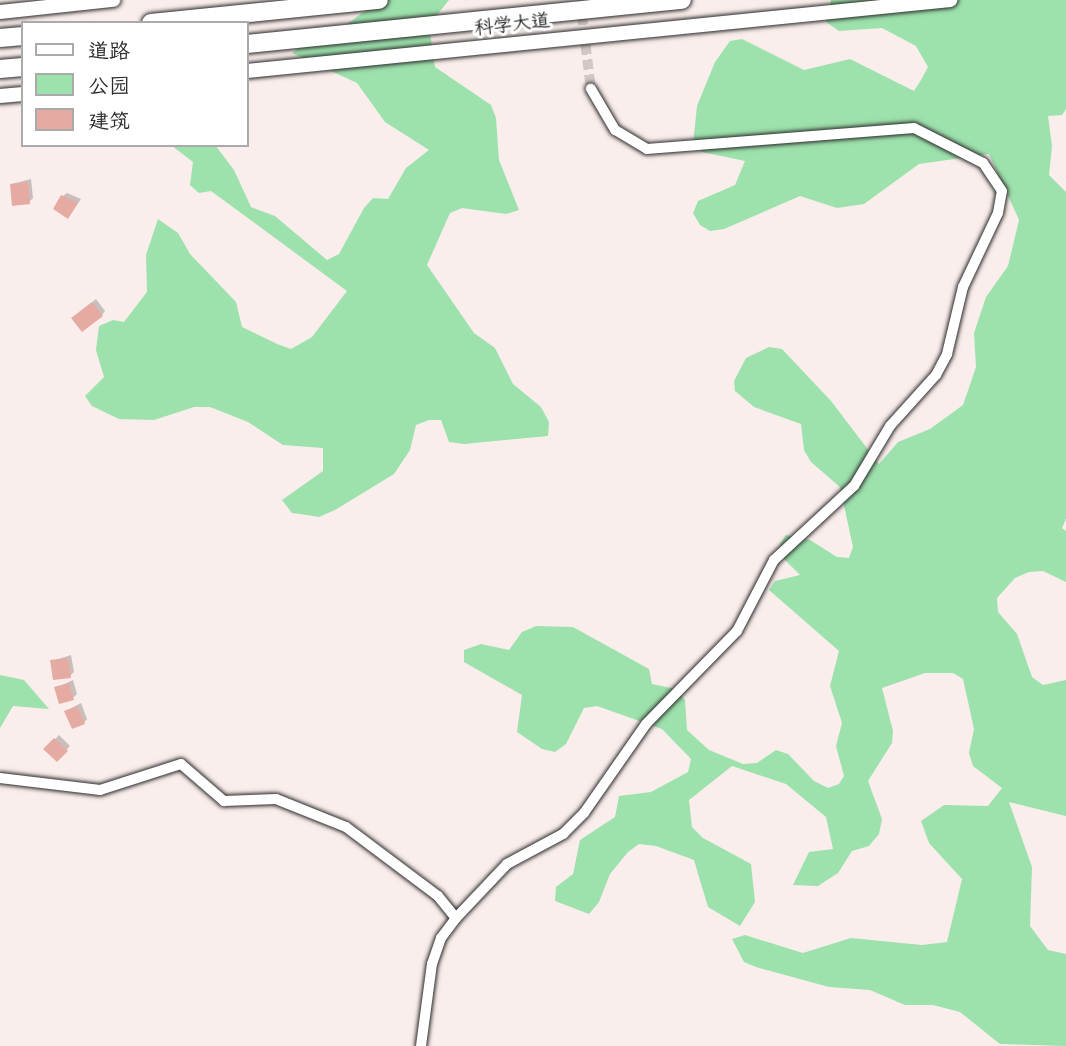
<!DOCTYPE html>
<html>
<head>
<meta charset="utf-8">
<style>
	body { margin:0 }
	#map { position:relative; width:1066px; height:1046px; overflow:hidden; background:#faeeec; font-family:Mali,"LXGW WenKai TC",sans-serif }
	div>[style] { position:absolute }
	.green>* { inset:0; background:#9de1ac }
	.shadow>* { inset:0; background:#0003 }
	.building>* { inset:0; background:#e5aba2 }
	.street-tunnel>* { height:10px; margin-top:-5px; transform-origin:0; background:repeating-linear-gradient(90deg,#d1c7c5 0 10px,transparent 0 15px) }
	.roads { filter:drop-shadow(0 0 2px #2b2b2b) drop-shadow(0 0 2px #2b2b2b) }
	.street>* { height:10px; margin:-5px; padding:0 5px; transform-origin:5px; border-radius:5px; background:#fff }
	.secondary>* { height:14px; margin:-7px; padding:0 7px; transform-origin:7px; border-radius:7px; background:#fff }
	.highway>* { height:18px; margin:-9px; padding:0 9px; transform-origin:9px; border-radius:9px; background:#fff }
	span { translate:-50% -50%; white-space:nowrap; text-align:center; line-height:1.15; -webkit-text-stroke:6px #fff; paint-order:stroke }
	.street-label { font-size:19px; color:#2b2b2b }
	.legend { position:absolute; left:21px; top:21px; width:228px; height:126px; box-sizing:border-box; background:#fff; border:2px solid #aaa; margin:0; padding:9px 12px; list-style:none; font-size:21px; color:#2b2b2b }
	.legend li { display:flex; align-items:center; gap:14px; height:35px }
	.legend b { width:35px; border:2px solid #aaa }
</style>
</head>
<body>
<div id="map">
	<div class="green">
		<i style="clip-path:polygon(380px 0,449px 0,429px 25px,435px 67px,491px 105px,496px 118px,499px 160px,519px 210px,506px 214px,462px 208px,450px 213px,427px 265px,474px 333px,495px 348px,513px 384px,541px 407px,549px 422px,548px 436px,464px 444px,449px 442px,441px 420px,429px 420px,416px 425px,410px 450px,394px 474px,335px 510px,319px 517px,307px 515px,292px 513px,282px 500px,323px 471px,323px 448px,283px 445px,248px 422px,210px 407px,194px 407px,154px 420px,119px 419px,92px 406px,85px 396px,104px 377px,96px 350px,99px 326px,113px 320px,124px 322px,147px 292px,146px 255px,158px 219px,178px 233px,190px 254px,236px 302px,242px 327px,277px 344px,291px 349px,312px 337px,347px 291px,211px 191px,199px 193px,190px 185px,193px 162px,171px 145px,215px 145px,234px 170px,251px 207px,275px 216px,327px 260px,339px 254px,364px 208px,373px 198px,388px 199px,406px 168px,429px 150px,385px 122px,357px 83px,292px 53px,302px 46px,328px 45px,332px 35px)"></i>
		<i style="clip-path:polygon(831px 0,1066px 0,1066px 109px,1062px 115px,1048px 116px,1052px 146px,1049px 175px,1066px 192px,1066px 519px,1062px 528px,1066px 531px,1066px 582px,1043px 571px,1029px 572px,1015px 578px,997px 598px,998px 612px,1017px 634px,1032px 677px,1043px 685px,1066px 680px,1066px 816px,1009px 802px,1032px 867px,1030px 926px,1048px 950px,1066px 954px,1066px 1046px,1000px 1044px,960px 1012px,933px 1005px,905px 1005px,870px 990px,829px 987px,756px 967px,744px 962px,732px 939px,745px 935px,803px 953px,851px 938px,922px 945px,947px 942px,962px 879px,929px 843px,921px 821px,944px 805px,988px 806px,1002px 788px,973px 766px,969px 753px,974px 729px,963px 679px,953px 673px,925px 673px,882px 688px,893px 731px,892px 743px,868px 781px,882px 819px,879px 834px,869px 846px,852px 851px,838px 873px,818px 886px,793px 885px,809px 852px,833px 849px,826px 817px,786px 784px,732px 766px,689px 800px,692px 827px,703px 838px,751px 864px,755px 902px,740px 926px,708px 907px,694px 860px,656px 846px,639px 844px,628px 852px,610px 874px,599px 902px,589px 914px,555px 901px,556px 887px,573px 874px,580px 840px,615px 817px,619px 796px,651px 792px,688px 772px,691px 759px,662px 729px,597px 706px,584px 708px,566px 744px,555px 752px,542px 749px,517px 732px,522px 695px,464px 662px,464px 650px,481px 644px,509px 650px,522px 632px,536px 626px,573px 627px,649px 669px,652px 684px,676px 689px,685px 700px,687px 730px,709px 750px,743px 764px,757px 763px,776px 750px,788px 754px,814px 781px,828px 788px,839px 784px,844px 776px,836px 746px,842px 723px,830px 686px,839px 651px,769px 590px,775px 581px,800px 575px,784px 559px,780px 544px,786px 535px,810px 540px,837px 557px,849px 558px,853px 547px,840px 487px,811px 462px,804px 450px,801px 424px,754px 407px,735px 391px,734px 381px,746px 358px,769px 347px,782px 349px,831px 401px,879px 464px,898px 442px,930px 429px,963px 405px,976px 367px,974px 333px,986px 297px,1008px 266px,1019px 220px,989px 154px,919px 164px,864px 204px,837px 208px,800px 196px,724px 229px,710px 231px,700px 225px,693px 213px,698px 201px,735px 185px,745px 161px,702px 152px,693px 144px,697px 106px,715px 62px,730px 41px,742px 39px,804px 70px,850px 59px,914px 91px,921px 80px,928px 67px,916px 46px,882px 28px,839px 31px,826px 22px)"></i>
		<i style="clip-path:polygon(0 675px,24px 680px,49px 709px,13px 706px,0 728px)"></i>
	</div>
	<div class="shadow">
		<i style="clip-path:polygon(31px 179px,33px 198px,29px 202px,12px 184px)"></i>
		<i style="clip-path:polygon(67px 193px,81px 199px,71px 213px,63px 196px)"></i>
		<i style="clip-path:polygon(96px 299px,105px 311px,102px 315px,77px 315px)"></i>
		<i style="clip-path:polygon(71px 655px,74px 672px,70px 676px,52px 661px)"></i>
		<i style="clip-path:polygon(73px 680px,77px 694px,73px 698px,56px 688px)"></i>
		<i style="clip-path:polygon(81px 703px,87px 719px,84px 723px,66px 711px)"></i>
		<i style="clip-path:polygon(59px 735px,70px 746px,57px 760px,46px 749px)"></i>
	</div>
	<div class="building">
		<i style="clip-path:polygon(28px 182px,30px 204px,12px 206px,10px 184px)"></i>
		<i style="clip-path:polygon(61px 195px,78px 203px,68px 219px,53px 209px)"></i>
		<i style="clip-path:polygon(92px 302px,103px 316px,82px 332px,71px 318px)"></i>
		<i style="clip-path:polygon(68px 658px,71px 678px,53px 680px,50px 660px)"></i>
		<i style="clip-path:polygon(69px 683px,74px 700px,59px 704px,54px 687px)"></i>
		<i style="clip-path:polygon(77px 706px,85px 724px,72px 729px,64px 711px)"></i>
		<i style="clip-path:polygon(54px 738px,68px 751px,57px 762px,43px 749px)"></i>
	</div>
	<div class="street-tunnel">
		<i style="left:580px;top:0;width:90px;rotate:83deg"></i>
	</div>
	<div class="roads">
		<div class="street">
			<i style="left:0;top:778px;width:101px;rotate:6.8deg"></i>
			<i style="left:100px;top:790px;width:85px;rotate:-17.8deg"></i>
			<i style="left:181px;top:764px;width:57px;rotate:40.7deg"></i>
			<i style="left:224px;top:801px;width:52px;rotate:-2.2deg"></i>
			<i style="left:276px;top:799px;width:75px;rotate:21.8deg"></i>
			<i style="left:346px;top:827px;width:115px;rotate:36.9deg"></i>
			<i style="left:438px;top:896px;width:28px;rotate:51deg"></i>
			<i style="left:421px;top:1046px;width:83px;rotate:-82.4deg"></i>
			<i style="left:432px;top:964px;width:28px;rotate:-71deg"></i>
			<i style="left:441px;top:938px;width:25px;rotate:-53deg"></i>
			<i style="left:456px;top:918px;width:74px;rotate:-46.6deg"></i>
			<i style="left:507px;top:864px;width:64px;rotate:-28.2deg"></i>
			<i style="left:563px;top:834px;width:30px;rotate:-45deg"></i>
			<i style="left:584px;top:813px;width:108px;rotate:-55.1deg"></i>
			<i style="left:646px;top:724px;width:130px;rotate:-45.6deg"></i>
			<i style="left:737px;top:631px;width:80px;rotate:-62.5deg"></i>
			<i style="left:774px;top:560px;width:109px;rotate:-42.8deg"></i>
			<i style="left:854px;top:486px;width:70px;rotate:-59deg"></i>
			<i style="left:890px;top:426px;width:69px;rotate:-48deg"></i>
			<i style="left:936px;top:375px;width:24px;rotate:-62deg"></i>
			<i style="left:947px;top:354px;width:69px;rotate:-76.6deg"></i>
			<i style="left:963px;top:287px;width:82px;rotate:-64.7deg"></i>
			<i style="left:998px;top:213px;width:22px;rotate:-80deg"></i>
			<i style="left:1002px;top:191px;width:34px;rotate:-124deg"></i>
			<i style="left:983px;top:163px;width:77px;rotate:-153.1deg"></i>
			<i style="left:914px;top:128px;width:268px;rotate:175.5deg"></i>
			<i style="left:647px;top:149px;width:37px;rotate:-149deg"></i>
			<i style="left:615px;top:130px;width:48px;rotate:-120.3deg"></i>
		</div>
		<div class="secondary">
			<i style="left:0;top:12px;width:114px;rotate:-6.1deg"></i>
			<i style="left:247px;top:71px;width:707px;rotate:-5.77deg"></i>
			<i style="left:0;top:96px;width:23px;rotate:-5deg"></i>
		</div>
		<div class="highway">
			<i style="left:151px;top:23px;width:229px;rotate:-5.8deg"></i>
			<i style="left:0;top:38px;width:23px;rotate:-5deg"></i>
			<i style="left:247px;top:44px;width:437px;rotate:-5.8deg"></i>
			<i style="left:0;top:69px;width:23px;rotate:-5deg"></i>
		</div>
	</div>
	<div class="street-label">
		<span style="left:512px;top:23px;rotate:-6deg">科学大道</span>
	</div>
	<ul class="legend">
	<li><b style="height:9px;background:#fff"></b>道路</li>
	<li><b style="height:19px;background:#9de1ac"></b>公园</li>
	<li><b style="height:19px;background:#e5aba2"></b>建筑</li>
	</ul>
</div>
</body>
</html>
